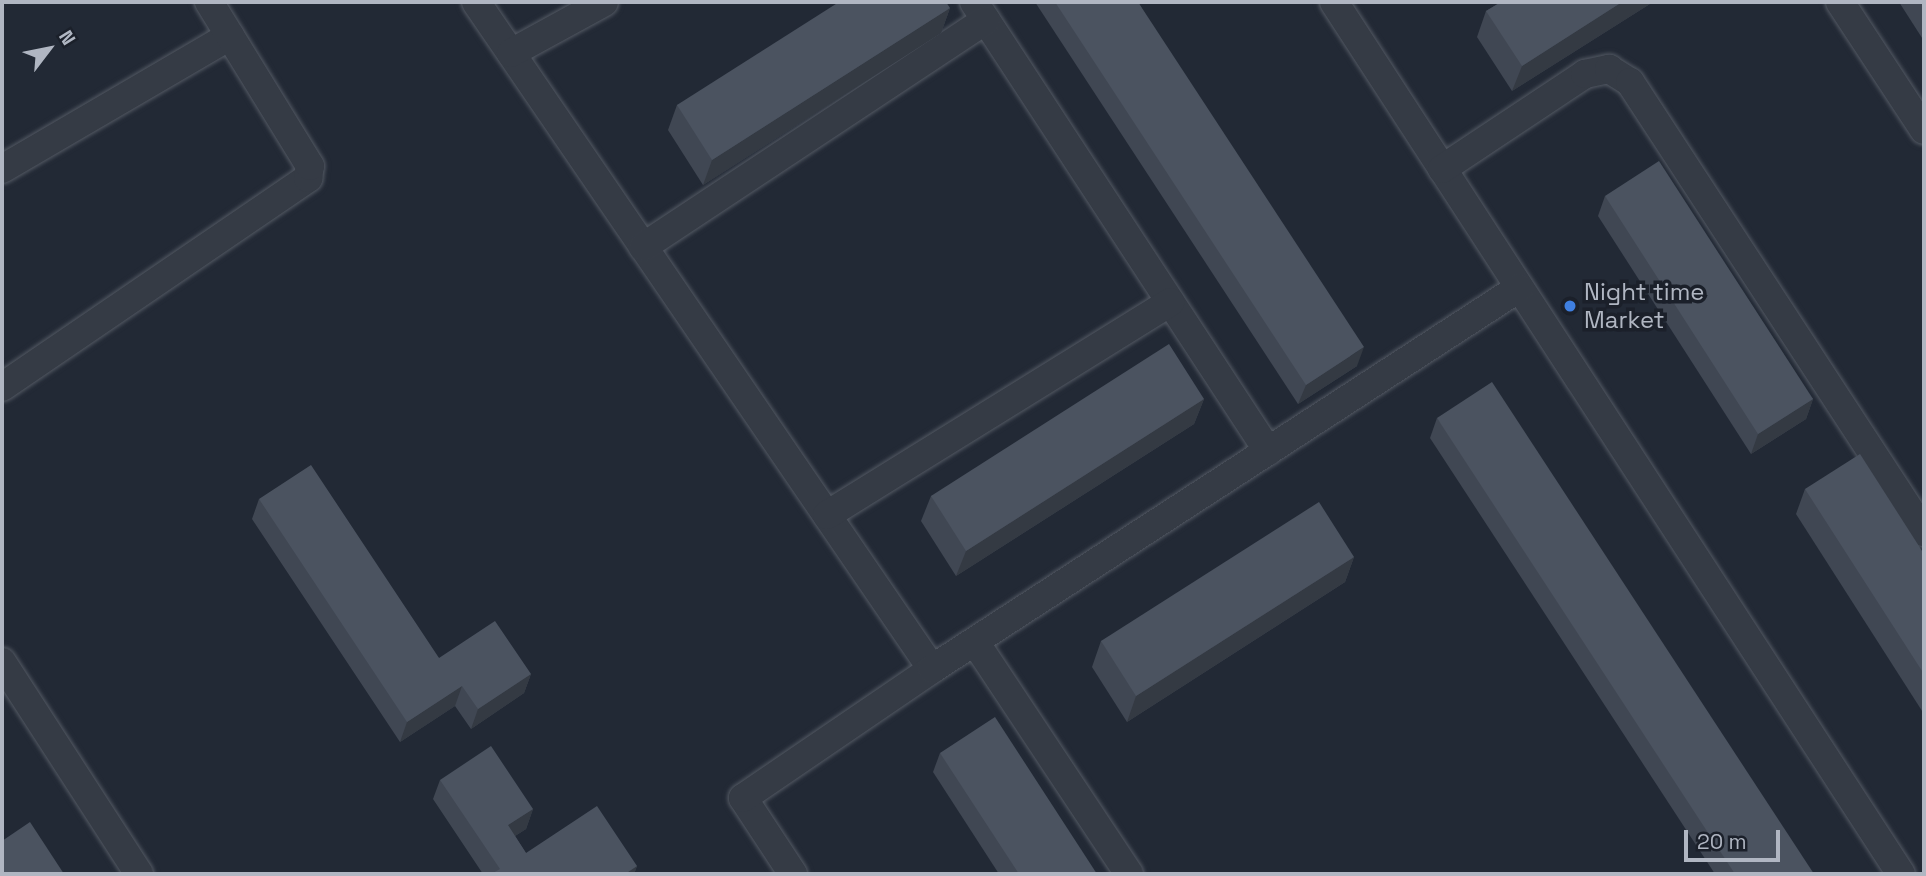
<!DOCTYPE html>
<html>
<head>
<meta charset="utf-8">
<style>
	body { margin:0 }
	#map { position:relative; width:1926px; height:876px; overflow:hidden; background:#222935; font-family:"Space Grotesk",sans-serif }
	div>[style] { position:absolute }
	.roads { filter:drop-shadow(0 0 2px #535963) drop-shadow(0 0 2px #535963) }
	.street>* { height:28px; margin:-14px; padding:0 14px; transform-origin:14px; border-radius:14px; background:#353b45 }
	.wall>* { inset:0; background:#404753 }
	.shaded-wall>* { inset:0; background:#343a43 }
	.building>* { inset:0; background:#4b5360 }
	.dots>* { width:19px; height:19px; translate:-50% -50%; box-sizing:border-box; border:4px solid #1b202a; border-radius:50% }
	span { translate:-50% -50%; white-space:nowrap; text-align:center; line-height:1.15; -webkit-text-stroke:7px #1b202a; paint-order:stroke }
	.poi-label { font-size:24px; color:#b0b6c2 }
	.left { translate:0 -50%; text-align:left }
	.frame { position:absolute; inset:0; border:4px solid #b0b6c2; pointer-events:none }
	.north { position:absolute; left:14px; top:14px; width:70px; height:70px; -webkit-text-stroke:5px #1b202a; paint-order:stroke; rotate:58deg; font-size:19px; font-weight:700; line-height:28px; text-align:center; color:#b0b6c2 }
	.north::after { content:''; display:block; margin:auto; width:24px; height:32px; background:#b0b6c2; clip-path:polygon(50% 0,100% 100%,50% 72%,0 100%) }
	.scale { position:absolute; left:1684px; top:830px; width:96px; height:32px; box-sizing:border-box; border:4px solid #b0b6c2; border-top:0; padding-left:9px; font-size:21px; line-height:24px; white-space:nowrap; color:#b0b6c2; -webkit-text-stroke:5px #1b202a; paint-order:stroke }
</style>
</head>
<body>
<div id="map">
	<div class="roads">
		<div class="street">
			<i style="left:476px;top:2px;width:808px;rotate:55.64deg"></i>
			<i style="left:974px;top:2px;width:537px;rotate:56.78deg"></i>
			<i style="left:1334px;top:2px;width:1040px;rotate:56.97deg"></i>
			<i style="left:1840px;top:2px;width:153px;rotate:56.7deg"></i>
			<i style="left:511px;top:53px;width:106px;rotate:-28.7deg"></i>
			<i style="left:2px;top:169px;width:264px;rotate:-30.3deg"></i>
			<i style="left:1442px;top:169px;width:172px;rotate:-33.6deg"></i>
			<i style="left:1585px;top:74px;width:25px;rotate:-12deg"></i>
			<i style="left:1609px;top:69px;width:25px;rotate:32deg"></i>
			<i style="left:1630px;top:82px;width:538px;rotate:56.84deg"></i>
			<i style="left:643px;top:247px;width:411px;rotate:-33.5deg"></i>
			<i style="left:2px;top:387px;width:371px;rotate:-34.3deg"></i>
			<i style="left:308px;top:178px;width:12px;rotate:-81deg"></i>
			<i style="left:310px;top:166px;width:193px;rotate:-121.6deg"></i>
			<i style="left:827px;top:515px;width:404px;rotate:-31.8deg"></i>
			<i style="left:975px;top:642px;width:278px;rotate:56.4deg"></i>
			<i style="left:2px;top:662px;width:252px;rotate:57.1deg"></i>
			<i style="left:793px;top:874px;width:91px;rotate:-123.3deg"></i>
			<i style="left:743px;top:798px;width:229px;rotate:-34.3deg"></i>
			<i style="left:932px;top:669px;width:700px;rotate:-32.99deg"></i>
		</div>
	</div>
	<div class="wall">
		<i style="clip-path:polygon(1035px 2px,1138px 2px,1357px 366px,1298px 404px)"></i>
		<i style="clip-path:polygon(1501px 2px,1653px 2px,1512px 91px,1477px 37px,1486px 11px)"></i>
		<i style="clip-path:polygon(1899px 2px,1924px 2px,1924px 41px)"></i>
		<i style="clip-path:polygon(950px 8px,941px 33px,703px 185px,668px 130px,677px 105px)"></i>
		<i style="clip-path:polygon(1605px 196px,1813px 399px,1806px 419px,1751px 454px,1598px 216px)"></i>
		<i style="clip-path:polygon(1204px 399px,1194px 424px,956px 576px,921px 521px,931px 496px)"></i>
		<i style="clip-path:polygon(1437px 418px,1814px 874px,1715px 874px,1430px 438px)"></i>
		<i style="clip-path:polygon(1805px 489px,1924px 554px,1924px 714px,1796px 514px)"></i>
		<i style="clip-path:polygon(259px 499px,439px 658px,531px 674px,524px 693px,471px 729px,455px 706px,400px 742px,252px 519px)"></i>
		<i style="clip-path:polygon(1354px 557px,1345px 582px,1127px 722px,1092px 667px,1101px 641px)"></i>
		<i style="clip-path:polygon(940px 753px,1097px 874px,999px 874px,933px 772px)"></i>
		<i style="clip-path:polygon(440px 780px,533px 809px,526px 829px,515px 836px,526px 853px,637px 866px,634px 874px,483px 874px,433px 799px)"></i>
	</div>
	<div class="shaded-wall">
		<i style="clip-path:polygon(1622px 2px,1653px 2px,1512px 91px,1522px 66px)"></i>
		<i style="clip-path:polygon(950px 8px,941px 33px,703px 185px,712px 160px)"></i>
		<i style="clip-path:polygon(1364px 347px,1357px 366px,1298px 404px,1306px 385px)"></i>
		<i style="clip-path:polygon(1204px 399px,1194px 424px,956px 576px,966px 551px)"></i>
		<i style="clip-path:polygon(1813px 399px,1806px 419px,1751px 454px,1758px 434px)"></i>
		<i style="clip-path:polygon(1354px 557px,1345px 582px,1127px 722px,1136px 696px)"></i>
		<i style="clip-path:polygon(531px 674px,524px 693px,471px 729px,478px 709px)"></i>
		<i style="clip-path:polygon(462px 686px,455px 706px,400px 742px,407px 722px)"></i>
		<i style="clip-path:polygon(533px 809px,526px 829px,501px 845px,508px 825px)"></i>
		<i style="clip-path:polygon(637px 866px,634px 874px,625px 874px)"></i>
	</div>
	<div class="building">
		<i style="clip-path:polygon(839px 2px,946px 2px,950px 8px,712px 160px,677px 105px)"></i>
		<i style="clip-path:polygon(1055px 2px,1138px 2px,1364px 347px,1306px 385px)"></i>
		<i style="clip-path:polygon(1501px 2px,1622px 2px,1522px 66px,1486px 11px)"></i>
		<i style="clip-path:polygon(1659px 161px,1813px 399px,1758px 434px,1605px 196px)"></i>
		<i style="clip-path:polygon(1169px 344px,1204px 399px,966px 551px,931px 496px)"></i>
		<i style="clip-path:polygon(1492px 382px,1814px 874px,1735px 874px,1437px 418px)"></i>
		<i style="clip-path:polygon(1860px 454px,1924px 554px,1924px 674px,1805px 489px)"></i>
		<i style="clip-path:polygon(311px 465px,439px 658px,495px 621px,531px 674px,478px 709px,462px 686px,407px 722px,259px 499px)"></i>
		<i style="clip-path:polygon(1319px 502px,1354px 557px,1136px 696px,1101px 641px)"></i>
		<i style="clip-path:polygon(995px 717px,1097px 874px,1019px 874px,940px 753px)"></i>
		<i style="clip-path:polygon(491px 746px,533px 809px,508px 825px,526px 853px,597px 806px,637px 866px,625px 874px,491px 874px,500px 869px,440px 780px)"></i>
		<i style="clip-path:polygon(30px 822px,64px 874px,2px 874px,2px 841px)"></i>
	</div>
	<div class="dots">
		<i style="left:1570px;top:306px;background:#3f7fe0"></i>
	</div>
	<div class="poi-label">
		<span class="left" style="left:1584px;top:306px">Night time<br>Market</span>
	</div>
	<div class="frame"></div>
	<div class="north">N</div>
	<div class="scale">20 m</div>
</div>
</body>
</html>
